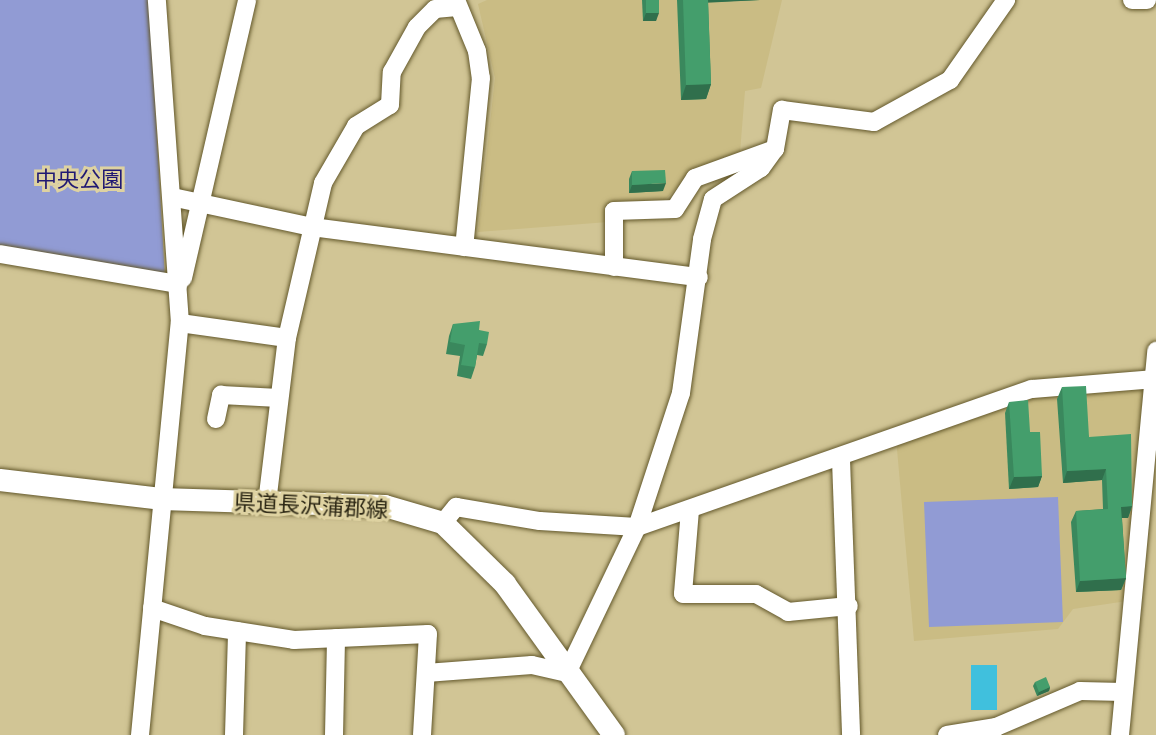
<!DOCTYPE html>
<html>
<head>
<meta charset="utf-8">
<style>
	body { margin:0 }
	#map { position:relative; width:1156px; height:735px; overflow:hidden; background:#d1c595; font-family:Barlow,"Noto Sans JP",sans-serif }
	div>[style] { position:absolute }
	.built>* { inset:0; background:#cabc84 }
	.green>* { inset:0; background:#919bd4 }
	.water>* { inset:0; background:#40c0dd }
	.roads { filter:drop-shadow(0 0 2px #63582b) drop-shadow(0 0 2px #63582b) }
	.minor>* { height:18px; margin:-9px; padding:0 9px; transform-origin:9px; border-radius:9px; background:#fff }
	.major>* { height:22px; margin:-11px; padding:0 11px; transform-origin:11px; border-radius:11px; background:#fff }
	.wall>* { inset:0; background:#3a885d }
	.shaded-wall>* { inset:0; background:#306f4c }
	.building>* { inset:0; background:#449e6c }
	span { translate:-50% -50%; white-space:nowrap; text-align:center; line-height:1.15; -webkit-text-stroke:6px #ded2a1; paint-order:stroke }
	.park-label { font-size:22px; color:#201973 }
	.street-label { font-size:22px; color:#2c2714 }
</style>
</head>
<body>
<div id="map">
	<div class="built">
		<i style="clip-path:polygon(487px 0,782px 0,761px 88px,745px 91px,740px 152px,690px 174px,661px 204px,608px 222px,478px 232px,495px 78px,478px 4px)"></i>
		<i style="clip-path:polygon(1154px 379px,1134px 600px,1073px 609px,1058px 629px,914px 641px,896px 438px,1032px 389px)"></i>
	</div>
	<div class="green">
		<i style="clip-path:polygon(0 0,149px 0,165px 278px,0 245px)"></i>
		<i style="clip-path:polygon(1058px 497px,1063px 622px,929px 627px,924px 502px)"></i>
	</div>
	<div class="water">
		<i style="clip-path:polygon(971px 665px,997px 665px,997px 710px,971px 710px)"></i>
	</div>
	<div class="roads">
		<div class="minor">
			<i style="left:456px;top:0;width:55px;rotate:67.6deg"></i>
			<i style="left:477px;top:51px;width:27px;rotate:82deg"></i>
			<i style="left:481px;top:78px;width:170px;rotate:95.7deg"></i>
			<i style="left:1132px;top:0;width:15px"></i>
			<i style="left:172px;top:197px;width:143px;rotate:12.1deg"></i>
			<i style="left:312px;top:227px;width:390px;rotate:7.4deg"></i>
			<i style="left:0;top:254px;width:181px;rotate:9.6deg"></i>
			<i style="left:614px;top:267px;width:56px;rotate:-90deg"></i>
			<i style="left:614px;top:211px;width:61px;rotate:-1.9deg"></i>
			<i style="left:675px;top:209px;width:37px;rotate:-57deg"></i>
			<i style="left:695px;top:178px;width:85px;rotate:-19.9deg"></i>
			<i style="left:183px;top:278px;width:285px;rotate:-77deg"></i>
			<i style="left:180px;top:323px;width:108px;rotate:8deg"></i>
			<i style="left:216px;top:419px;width:25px;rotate:-78deg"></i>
			<i style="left:221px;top:395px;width:58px;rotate:3deg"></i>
			<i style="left:841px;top:460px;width:275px;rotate:87.9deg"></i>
			<i style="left:267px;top:503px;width:166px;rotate:-83.1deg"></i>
			<i style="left:287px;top:338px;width:159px;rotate:-76.9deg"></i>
			<i style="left:323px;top:183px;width:66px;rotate:-59.9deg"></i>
			<i style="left:356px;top:126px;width:40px;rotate:-32deg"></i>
			<i style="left:390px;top:105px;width:33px;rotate:-87deg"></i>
			<i style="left:392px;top:72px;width:51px;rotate:-60.9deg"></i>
			<i style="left:417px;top:27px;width:25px;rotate:-45deg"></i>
			<i style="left:435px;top:9px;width:22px;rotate:-5deg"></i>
			<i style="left:690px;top:510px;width:84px;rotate:94.8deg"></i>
			<i style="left:683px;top:594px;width:73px"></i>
			<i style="left:756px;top:594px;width:37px;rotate:29deg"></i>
			<i style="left:788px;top:612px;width:61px;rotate:-5.6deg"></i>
			<i style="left:443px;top:523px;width:21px;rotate:-51deg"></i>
			<i style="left:456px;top:507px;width:85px;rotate:9.5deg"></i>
			<i style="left:540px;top:521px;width:97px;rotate:3.5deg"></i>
			<i style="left:637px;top:527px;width:418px;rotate:-19.3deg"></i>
			<i style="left:1032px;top:389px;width:124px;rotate:-4.6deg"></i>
			<i style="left:152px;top:608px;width:56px;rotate:18.8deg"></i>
			<i style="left:205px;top:626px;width:90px;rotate:8.9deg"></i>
			<i style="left:294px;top:640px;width:134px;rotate:-2.6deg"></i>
			<i style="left:428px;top:634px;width:101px;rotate:93.4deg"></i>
			<i style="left:426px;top:673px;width:106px;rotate:-4.3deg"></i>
			<i style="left:532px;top:665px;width:36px;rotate:13deg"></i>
			<i style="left:567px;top:673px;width:162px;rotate:-64.4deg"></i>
			<i style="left:637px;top:527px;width:141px;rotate:-71.8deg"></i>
			<i style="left:681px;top:393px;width:155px;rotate:-82.2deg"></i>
			<i style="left:702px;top:239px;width:41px;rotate:-74.6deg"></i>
			<i style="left:713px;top:199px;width:57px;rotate:-32.9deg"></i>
			<i style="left:761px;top:168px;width:24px;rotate:-54deg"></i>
			<i style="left:775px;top:149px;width:40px;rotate:-80deg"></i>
			<i style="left:782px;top:110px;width:93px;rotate:7.4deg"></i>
			<i style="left:874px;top:122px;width:87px;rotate:-28.9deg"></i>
			<i style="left:950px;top:80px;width:98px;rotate:-55deg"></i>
			<i style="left:140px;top:735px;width:414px;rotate:-84.5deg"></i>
			<i style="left:180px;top:323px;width:324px;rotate:-94.1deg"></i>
			<i style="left:234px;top:735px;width:104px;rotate:-88.3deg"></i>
			<i style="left:334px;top:735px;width:97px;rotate:-88.8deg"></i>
			<i style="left:947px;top:735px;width:50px;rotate:-9.3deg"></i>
			<i style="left:996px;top:727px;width:91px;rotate:-23.2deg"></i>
			<i style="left:1080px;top:691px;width:43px;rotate:1.3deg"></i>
			<i style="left:1120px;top:735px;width:386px;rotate:-84.6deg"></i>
		</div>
		<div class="major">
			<i style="left:0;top:480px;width:162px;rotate:6.7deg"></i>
			<i style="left:161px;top:499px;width:224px;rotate:1.8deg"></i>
			<i style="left:385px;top:506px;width:60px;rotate:16.3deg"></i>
			<i style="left:443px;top:523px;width:87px;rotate:44.5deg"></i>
			<i style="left:505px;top:584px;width:186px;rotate:54.2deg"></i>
		</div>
	</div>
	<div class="wall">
		<i style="clip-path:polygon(642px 0,659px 0,656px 21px,643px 21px)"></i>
		<i style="clip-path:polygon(677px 0,760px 0,708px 2px,711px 84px,706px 99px,681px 100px)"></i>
		<i style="clip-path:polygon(632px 171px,663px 191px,629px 193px,629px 179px)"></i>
		<i style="clip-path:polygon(453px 324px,479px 330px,487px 344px,483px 356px,477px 355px,475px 367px,471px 379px,457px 376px,460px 356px,446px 354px,449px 336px)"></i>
		<i style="clip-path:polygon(1062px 387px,1089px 437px,1132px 506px,1128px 518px,1122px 518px,1126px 578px,1121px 590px,1076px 592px,1071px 522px,1076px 511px,1103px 509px,1102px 480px,1063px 483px,1057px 399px)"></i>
		<i style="clip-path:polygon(1009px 402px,1030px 432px,1042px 476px,1038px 487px,1009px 489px,1005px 413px)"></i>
		<i style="clip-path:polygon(1035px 682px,1050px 687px,1049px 691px,1037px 696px,1033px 686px)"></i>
	</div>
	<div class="shaded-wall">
		<i style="clip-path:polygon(703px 0,760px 0,702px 3px)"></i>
		<i style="clip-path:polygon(646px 13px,659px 13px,656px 21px,643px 21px)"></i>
		<i style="clip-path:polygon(711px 84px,706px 99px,681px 100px,686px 85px)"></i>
		<i style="clip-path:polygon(666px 183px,663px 191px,629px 193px,632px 185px)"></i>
		<i style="clip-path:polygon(1106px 469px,1102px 480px,1063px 483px,1067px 471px)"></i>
		<i style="clip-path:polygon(1042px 476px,1038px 487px,1009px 489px,1014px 477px)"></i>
		<i style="clip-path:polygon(1132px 506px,1128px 518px,1117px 518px,1121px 507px)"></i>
		<i style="clip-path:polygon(1126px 578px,1121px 590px,1076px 592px,1080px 581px)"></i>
		<i style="clip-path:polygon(1050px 687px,1049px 691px,1037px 696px,1039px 692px)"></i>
	</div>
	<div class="building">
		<i style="clip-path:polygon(646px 0,659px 0,659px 13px,646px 13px)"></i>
		<i style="clip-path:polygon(683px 0,708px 0,711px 84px,686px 85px)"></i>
		<i style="clip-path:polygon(665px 170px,666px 183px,632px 185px,632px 171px)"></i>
		<i style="clip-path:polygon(480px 321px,479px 330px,489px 332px,487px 344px,479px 343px,475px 367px,461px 365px,465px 345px,450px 342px,453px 324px)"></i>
		<i style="clip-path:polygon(1086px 386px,1089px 437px,1131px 434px,1132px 506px,1121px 507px,1126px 578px,1080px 581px,1076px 511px,1108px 509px,1106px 469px,1067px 471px,1062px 387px)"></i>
		<i style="clip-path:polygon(1028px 400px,1030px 432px,1040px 432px,1042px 476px,1014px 477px,1009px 402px)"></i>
		<i style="clip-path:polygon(1046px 677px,1050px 687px,1039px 692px,1035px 682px)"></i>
	</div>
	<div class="park-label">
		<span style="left:79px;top:179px">中央公園</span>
	</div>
	<div class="street-label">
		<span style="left:311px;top:505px;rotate:3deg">県道長沢蒲郡線</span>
	</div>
</div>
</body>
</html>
